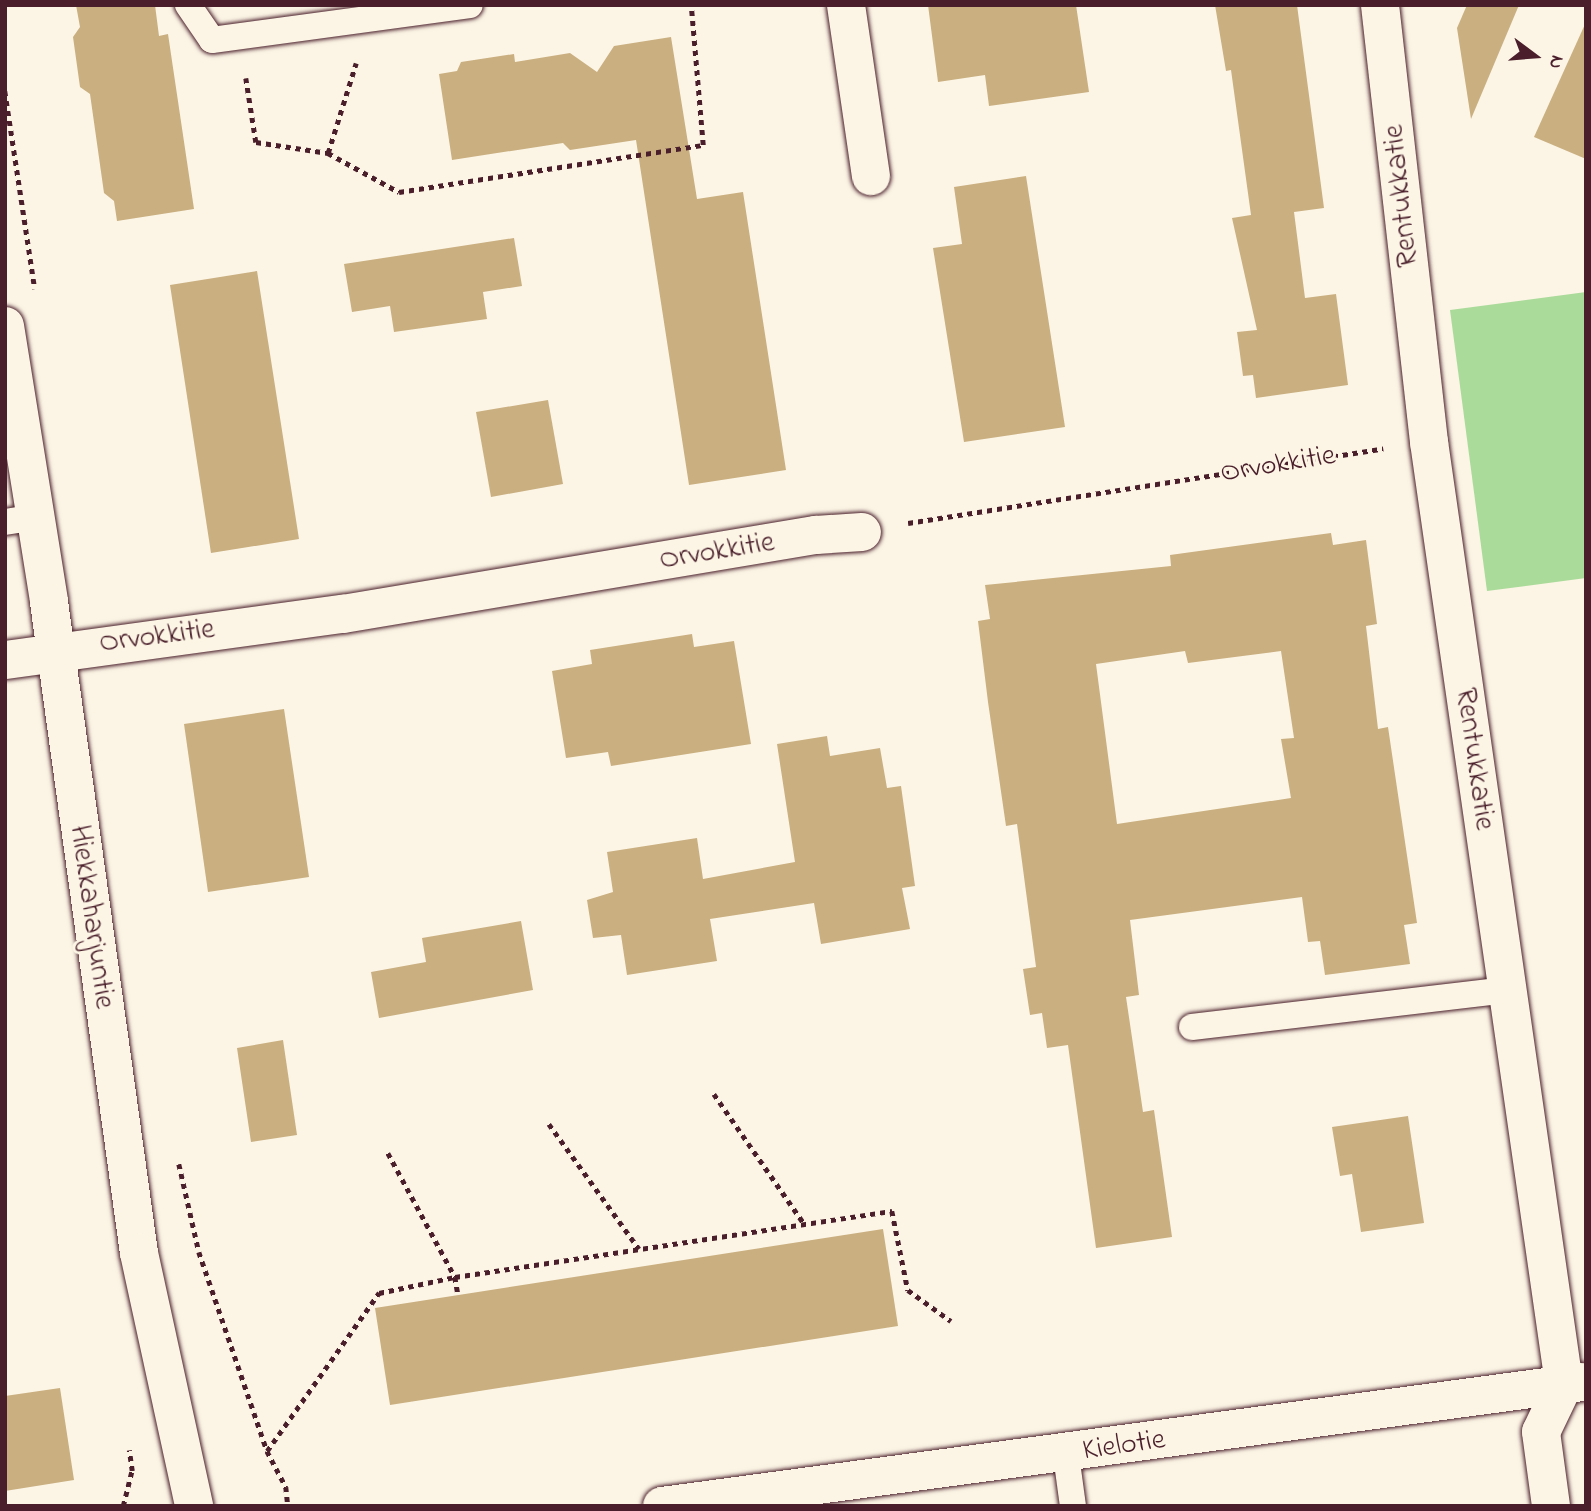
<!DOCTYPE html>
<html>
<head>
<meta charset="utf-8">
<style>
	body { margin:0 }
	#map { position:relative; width:1591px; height:1511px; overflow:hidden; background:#fcf5e5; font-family:"Indie Flower",sans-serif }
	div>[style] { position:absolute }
	.green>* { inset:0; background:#abdb9b }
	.building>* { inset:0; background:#caaf80 }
	.path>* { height:4.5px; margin-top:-2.25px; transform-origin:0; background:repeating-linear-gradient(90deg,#4a1f2b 0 5px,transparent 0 10px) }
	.roads { filter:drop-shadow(0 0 2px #4a1f2b) drop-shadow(0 0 2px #4a1f2b) }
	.service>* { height:26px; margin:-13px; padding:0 13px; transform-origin:13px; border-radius:13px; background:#fcf5e5 }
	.minor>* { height:38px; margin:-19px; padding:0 19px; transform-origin:19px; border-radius:19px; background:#fcf5e5 }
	span { translate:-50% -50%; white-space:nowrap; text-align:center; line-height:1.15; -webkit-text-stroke:6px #fcf5e5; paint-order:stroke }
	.street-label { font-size:30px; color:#4a1f2b }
	.frame { position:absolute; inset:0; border:7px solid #4a1f2b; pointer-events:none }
	.north { position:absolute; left:1500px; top:21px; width:70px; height:70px; -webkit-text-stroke:5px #fcf5e5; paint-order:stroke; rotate:106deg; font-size:19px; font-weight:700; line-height:28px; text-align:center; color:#4a1f2b }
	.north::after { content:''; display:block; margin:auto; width:24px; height:32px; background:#4a1f2b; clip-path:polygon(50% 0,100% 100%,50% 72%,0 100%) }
</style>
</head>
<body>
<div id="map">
	<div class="green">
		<i style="clip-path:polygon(1586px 292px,1586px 578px,1487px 591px,1450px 310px)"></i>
	</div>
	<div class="building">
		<i style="clip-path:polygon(76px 5px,155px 5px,159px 36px,168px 34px,194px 209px,117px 221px,114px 201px,104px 193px,90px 94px,80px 87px,73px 37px,80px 27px)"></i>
		<i style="clip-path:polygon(928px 5px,1076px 5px,1089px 92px,989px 106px,985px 75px,938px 82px)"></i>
		<i style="clip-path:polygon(1215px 5px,1297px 5px,1324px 208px,1294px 212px,1305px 298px,1336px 294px,1348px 385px,1256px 398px,1253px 375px,1243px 376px,1237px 332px,1257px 330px,1232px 218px,1251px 215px,1231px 70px,1226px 71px)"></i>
		<i style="clip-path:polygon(1467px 5px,1519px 5px,1471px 119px,1457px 28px)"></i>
		<i style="clip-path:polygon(1586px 22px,1586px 159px,1534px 137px)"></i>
		<i style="clip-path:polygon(671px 37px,697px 199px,743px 192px,786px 470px,689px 485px,636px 140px,570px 150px,563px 143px,452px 160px,439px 74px,457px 71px,461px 62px,514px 54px,515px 62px,570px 53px,597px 72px,614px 46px)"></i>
		<i style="clip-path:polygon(1026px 176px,1065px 427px,964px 442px,933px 248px,962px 244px,954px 187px)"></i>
		<i style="clip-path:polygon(514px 238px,522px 286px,483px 292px,487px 319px,394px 332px,390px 306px,352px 312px,344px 264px)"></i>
		<i style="clip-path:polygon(257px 271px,299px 539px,211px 553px,170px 285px)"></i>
		<i style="clip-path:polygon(548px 400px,563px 484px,491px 497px,476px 412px)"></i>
		<i style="clip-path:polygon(evenodd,1331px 533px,1333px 545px,1366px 540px,1377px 624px,1366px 626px,1378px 729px,1388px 727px,1417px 923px,1404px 925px,1410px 964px,1325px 975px,1320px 941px,1308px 942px,1302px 897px,1130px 920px,1139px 995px,1126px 997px,1143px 1112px,1154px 1110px,1172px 1237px,1096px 1248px,1068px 1045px,1047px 1048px,1042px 1013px,1030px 1015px,1023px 969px,1036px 967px,1017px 824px,1006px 826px,988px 702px,978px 621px,990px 619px,985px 585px,1171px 566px,1170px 555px,1331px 533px,1185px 651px,1188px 663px,1281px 651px,1294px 738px,1281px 739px,1291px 798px,1117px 824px,1096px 664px,1185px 651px)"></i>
		<i style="clip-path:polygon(692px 634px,694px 647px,734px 641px,751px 744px,611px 766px,608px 752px,566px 758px,552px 671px,592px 664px,590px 650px)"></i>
		<i style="clip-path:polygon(284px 709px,309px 877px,208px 892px,184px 724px)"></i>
		<i style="clip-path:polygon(827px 736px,830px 756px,880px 748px,887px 788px,901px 786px,915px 886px,902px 888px,910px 929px,821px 944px,814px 903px,710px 919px,717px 961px,627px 975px,621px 935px,593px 938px,587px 900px,613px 892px,607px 852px,697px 838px,703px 879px,795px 862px,777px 744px)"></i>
		<i style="clip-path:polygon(521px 921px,533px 990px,379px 1018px,371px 972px,426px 962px,422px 938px)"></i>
		<i style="clip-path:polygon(283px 1040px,297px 1135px,251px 1142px,237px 1048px)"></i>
		<i style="clip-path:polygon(1408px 1116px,1424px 1223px,1361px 1232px,1352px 1174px,1340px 1176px,1332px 1127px)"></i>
		<i style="clip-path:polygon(883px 1229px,898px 1326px,390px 1405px,375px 1308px)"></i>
		<i style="clip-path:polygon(60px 1388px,74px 1480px,5px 1491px,5px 1396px)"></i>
	</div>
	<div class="path">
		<i style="left:246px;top:78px;width:65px;rotate:81.1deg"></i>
		<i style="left:256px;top:142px;width:73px;rotate:8.7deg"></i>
		<i style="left:328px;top:153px;width:81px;rotate:28.8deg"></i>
		<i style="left:399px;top:192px;width:308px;rotate:-8.8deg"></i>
		<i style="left:703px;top:145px;width:141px;rotate:-94.9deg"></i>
		<i style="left:5px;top:91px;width:200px;rotate:81.4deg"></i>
		<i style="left:328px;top:153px;width:94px;rotate:-72.7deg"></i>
		<i style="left:908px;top:523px;width:481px;rotate:-8.9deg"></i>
		<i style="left:714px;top:1094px;width:160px;rotate:55.2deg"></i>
		<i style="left:549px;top:1124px;width:154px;rotate:54.2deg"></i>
		<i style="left:388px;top:1153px;width:141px;rotate:61.6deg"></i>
		<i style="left:455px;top:1277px;width:17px;rotate:80deg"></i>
		<i style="left:179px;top:1164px;width:90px;rotate:77.2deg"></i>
		<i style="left:199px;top:1252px;width:210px;rotate:71.1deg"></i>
		<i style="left:267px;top:1451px;width:41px;rotate:62.2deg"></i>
		<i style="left:286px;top:1487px;width:19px;rotate:84deg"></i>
		<i style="left:267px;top:1451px;width:194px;rotate:-54.7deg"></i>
		<i style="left:379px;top:1293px;width:78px;rotate:-11.9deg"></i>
		<i style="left:455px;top:1277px;width:442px;rotate:-8.6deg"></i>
		<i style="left:892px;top:1211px;width:81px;rotate:78.6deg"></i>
		<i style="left:908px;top:1290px;width:53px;rotate:35.8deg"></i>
		<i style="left:123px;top:1506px;width:36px;rotate:-76deg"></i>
		<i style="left:132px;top:1471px;width:21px;rotate:-98deg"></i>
	</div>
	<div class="roads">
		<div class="service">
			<i style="left:188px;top:5px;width:42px;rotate:55.6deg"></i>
			<i style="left:212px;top:40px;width:260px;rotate:-7.7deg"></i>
			<i style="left:5px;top:522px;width:31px;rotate:-9deg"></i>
			<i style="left:1192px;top:1027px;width:317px;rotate:-6.7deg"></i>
			<i style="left:1066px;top:1455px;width:51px;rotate:82.2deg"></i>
		</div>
		<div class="minor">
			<i style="left:846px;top:5px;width:173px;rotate:81.7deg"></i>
			<i style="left:1380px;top:5px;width:440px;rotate:83.6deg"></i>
			<i style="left:1429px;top:442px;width:952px;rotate:81.84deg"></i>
			<i style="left:1564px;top:1384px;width:53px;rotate:115.6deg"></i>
			<i style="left:1541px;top:1432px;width:75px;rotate:82.3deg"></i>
			<i style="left:5px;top:326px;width:279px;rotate:80.9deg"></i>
			<i style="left:49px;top:602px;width:657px;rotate:82.13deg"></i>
			<i style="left:139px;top:1253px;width:259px;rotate:77.7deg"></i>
			<i style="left:5px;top:660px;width:341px;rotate:-7.8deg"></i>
			<i style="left:343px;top:614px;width:480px;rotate:-9.5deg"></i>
			<i style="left:816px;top:535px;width:46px;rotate:-3.7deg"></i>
			<i style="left:662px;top:1506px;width:929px;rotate:-7.67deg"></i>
		</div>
	</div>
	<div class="street-label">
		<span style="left:1402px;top:196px;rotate:-96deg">Rentukkatie</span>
		<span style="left:1278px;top:465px;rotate:-9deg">Orvokkitie</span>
		<span style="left:717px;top:552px;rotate:-9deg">Orvokkitie</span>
		<span style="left:157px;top:637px;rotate:-7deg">Orvokkitie</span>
		<span style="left:1474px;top:759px;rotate:82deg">Rentukkatie</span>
		<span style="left:91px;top:917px;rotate:82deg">Hiekkaharjuntie</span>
		<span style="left:1124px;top:1446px;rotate:-8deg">Kielotie</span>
	</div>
	<div class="frame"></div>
	<div class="north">N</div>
</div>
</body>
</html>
